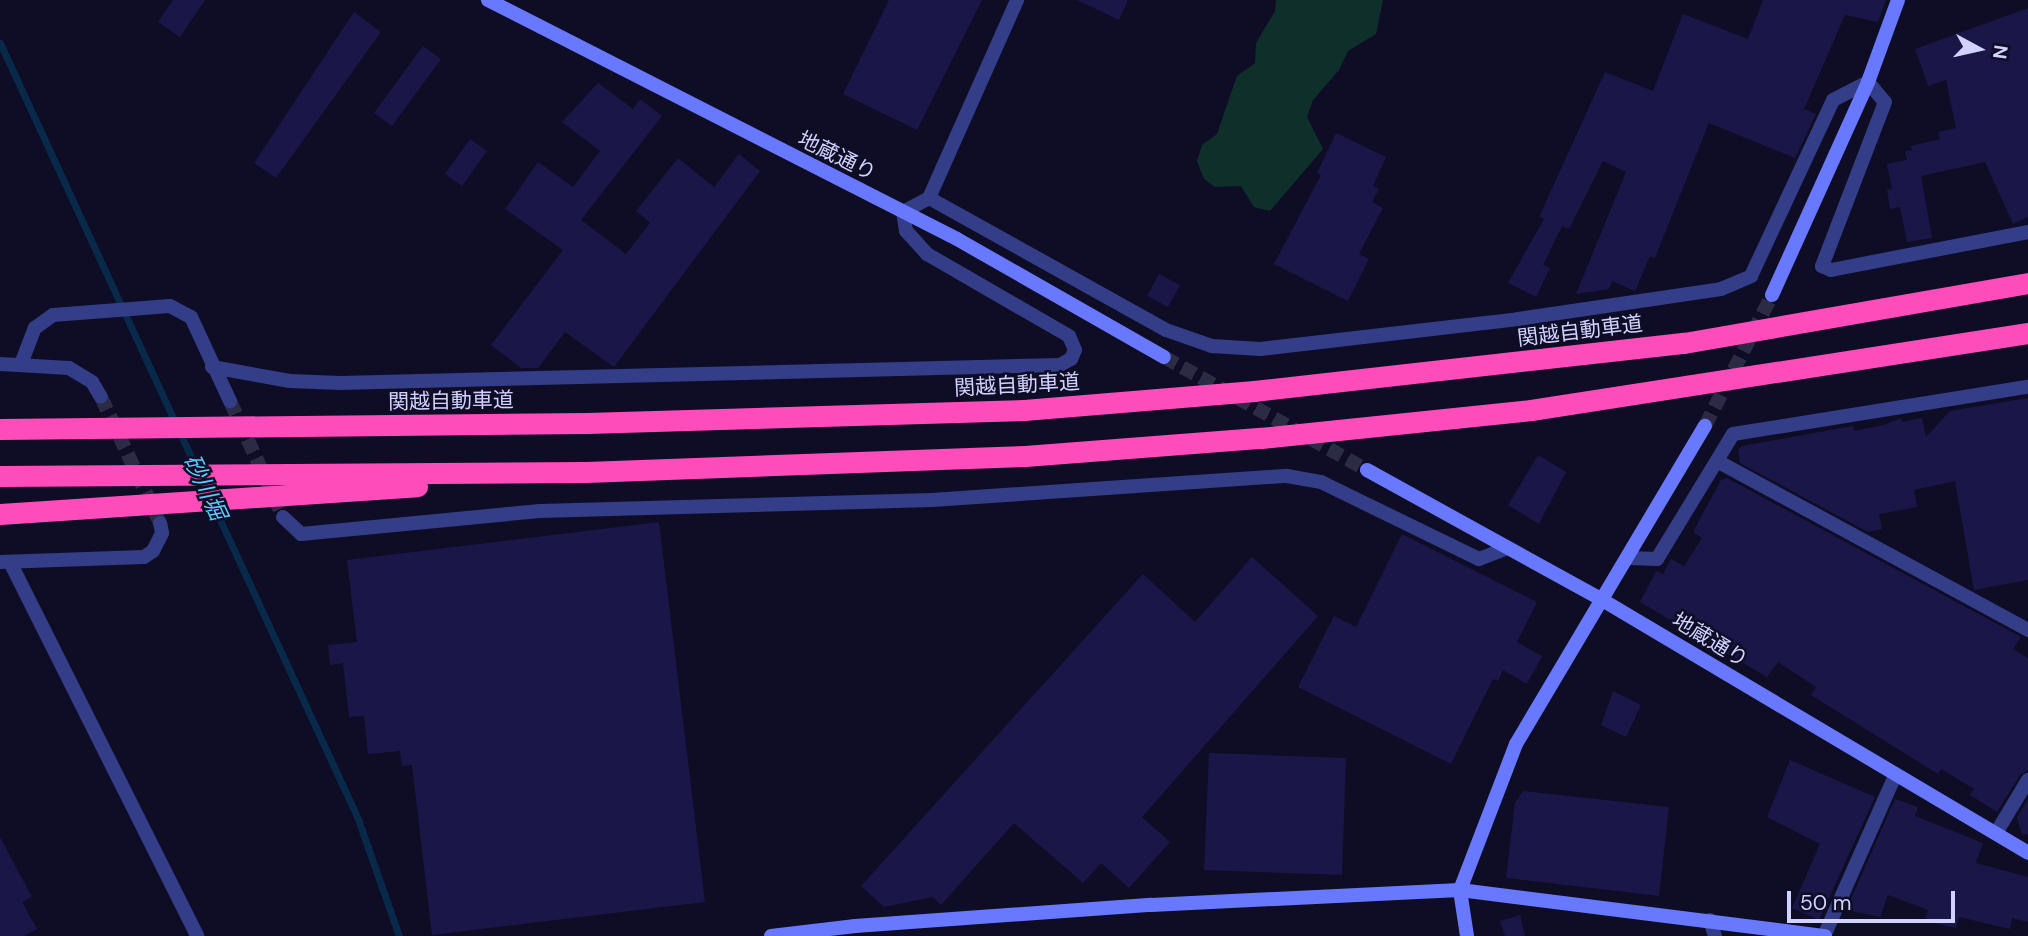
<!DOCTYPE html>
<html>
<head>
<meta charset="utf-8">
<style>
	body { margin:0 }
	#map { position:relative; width:2028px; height:936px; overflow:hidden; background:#0e0d25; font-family:"DM Sans","Noto Sans JP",sans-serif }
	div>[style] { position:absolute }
	.green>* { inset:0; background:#0f302a }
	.stream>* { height:7px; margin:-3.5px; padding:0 3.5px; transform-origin:3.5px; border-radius:3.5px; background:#082949 }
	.building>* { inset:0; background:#1a1748 }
	.street-tunnel>* { height:14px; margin-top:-7px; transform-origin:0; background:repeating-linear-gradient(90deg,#2b2b46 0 14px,transparent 0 21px) }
	.secondary-tunnel>* { height:14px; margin-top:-7px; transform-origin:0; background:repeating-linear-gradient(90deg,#2b2b46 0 14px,transparent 0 21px) }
	.street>* { height:14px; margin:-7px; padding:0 7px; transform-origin:7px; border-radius:7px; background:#343d88 }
	.secondary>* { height:14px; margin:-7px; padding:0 7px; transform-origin:7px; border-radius:7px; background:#6879ff }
	.highway>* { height:21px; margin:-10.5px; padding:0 10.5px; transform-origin:10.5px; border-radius:10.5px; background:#ff4cbb }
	span { translate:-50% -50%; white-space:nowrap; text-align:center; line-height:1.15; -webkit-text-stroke:5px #0e0d25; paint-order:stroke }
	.street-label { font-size:21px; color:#d1d2ff }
	.water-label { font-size:23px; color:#5fcbff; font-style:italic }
	.north { position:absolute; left:1944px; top:14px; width:70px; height:70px; -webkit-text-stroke:5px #0e0d25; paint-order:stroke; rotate:98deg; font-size:19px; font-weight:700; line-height:28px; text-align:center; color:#d1d2ff }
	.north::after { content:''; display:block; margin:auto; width:24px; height:32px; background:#d1d2ff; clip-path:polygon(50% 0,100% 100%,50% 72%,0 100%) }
	.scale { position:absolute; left:1787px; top:891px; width:168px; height:32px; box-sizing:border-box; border:4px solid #d1d2ff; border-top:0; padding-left:9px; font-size:21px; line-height:24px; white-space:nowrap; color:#d1d2ff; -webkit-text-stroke:5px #0e0d25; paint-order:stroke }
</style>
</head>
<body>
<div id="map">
	<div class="green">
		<i style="clip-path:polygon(1276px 0,1383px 0,1376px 34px,1348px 51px,1339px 70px,1313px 100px,1307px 117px,1323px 149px,1270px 211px,1254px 207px,1241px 186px,1215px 187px,1204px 179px,1197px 161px,1202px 145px,1217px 134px,1237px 76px,1255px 63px,1256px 43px,1275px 11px)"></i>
	</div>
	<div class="stream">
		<i style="left:0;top:43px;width:855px;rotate:65.23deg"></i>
		<i style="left:358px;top:819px;width:124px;rotate:70.7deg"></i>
	</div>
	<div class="building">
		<i style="clip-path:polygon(173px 0,205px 0,180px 37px,158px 22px)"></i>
		<i style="clip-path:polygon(889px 0,982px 0,917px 130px,843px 94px)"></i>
		<i style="clip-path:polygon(1077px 0,1128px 0,1119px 20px)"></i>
		<i style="clip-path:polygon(1763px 0,1886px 0,1878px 22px,1845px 15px,1804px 109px,1816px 114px,1795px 158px,1709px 123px,1655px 258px,1650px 256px,1635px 291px,1612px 281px,1609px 289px,1576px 294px,1626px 172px,1603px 161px,1569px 229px,1562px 226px,1543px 265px,1550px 268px,1536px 297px,1508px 283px,1544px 219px,1539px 217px,1605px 72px,1653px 91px,1683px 14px,1748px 39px)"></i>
		<i style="clip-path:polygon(2028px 8px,2028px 217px,2013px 224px,1985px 162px,1921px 176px,1932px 238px,1907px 242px,1900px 207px,1890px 209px,1887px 190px,1892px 189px,1887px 164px,1907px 160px,1905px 151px,1912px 150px,1911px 146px,1940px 139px,1938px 132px,1956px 128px,1946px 80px,1928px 86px,1915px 49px)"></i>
		<i style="clip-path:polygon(354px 12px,381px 32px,276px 178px,254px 163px)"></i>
		<i style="clip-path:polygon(423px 46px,441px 59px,392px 126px,374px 113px)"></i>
		<i style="clip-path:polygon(598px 83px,633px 109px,640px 99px,662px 116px,581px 220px,626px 254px,650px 223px,636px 211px,678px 158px,714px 187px,739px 154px,760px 171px,614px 367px,565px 332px,538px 368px,521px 368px,491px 345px,563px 250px,505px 209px,538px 162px,573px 187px,600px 151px,562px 122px)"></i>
		<i style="clip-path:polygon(1336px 133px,1386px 157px,1373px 186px,1379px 189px,1372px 202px,1383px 208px,1359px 254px,1369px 259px,1348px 301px,1274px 264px,1321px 175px,1317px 173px)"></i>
		<i style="clip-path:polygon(470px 139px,487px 151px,462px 186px,445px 174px)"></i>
		<i style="clip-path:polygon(1159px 274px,1180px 285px,1168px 307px,1147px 296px)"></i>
		<i style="clip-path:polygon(2028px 398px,2028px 580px,1974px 590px,1955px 481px,1914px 490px,1917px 507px,1879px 514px,1882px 529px,1868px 532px,1740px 463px,1738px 450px,1742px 446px,1853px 426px,1854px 431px,1884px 425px,1901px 418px,1902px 422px,1922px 418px,1926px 437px,1950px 411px)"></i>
		<i style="clip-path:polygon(1538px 455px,1566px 472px,1539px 524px,1508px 505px)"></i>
		<i style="clip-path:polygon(1727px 478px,2021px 637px,2013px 649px,2028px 658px,2028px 770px,2020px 775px,1997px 812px,1970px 795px,1974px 789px,1941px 769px,1938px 774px,1811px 695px,1816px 687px,1778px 662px,1767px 677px,1640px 602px,1656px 571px,1663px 574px,1671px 559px,1684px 566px,1702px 538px,1693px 532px,1721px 480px)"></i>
		<i style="clip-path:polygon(659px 522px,705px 902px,432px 935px,412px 765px,402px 766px,400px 751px,368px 754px,364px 716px,349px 717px,343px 663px,330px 665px,328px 645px,357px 642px,347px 560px)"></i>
		<i style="clip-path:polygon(1402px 534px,1537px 602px,1517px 642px,1542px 656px,1527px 684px,1503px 670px,1498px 681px,1493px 679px,1451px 764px,1298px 687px,1334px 616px,1356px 627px)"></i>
		<i style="clip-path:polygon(1252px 557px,1318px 616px,1142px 817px,1170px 842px,1129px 888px,1101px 863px,1083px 883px,1014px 823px,941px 905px,933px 897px,884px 907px,861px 886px,1143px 574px,1195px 622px)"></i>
		<i style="clip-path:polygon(1613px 691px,1641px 705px,1626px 737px,1601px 725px)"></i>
		<i style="clip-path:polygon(1209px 753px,1346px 758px,1342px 875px,1204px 870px)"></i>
		<i style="clip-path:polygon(1790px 760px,1875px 797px,1819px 920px,1792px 908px,1820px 844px,1767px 817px)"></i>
		<i style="clip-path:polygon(1523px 791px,1669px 807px,1659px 896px,1506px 878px,1515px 803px)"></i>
		<i style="clip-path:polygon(1895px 799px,1918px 807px,1915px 816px,1983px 843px,1976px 863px,2028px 877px,2028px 922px,2012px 918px,2010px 929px,1959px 917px,1956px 928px,1925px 921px,1928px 910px,1888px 895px,1880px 917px,1846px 910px)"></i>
		<i style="clip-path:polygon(2028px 799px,2028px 834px,2022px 835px,2017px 817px)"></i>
		<i style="clip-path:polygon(0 837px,32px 897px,22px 902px,37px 929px,24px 936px,0 936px)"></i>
		<i style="clip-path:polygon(1520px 915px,1525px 936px,1505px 936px,1500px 921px)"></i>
	</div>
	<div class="street-tunnel">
		<i style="left:101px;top:397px;width:139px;rotate:64.9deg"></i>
		<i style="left:230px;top:401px;width:128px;rotate:65.4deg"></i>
	</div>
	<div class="secondary-tunnel">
		<i style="left:1164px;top:357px;width:232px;rotate:29.1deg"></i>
		<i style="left:1705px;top:426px;width:147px;rotate:-62.9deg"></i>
	</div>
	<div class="street">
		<i style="left:929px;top:198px;width:271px;rotate:29.1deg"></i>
		<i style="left:1166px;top:330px;width:49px;rotate:19.2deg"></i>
		<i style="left:1212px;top:346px;width:48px;rotate:3.6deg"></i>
		<i style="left:1260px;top:349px;width:260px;rotate:-6.6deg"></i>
		<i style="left:1518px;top:319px;width:205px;rotate:-8.4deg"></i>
		<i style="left:1721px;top:289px;width:33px;rotate:-23deg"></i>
		<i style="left:1751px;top:276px;width:194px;rotate:-65deg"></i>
		<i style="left:1833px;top:100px;width:39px;rotate:-27deg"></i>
		<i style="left:1868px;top:82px;width:26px;rotate:50deg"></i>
		<i style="left:1885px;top:102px;width:176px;rotate:111deg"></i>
		<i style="left:1822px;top:266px;width:10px;rotate:24deg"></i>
		<i style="left:1831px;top:270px;width:201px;rotate:-10.9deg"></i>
		<i style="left:0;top:364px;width:69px;rotate:3.3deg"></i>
		<i style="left:69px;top:368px;width:27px;rotate:31deg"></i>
		<i style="left:92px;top:382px;width:17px;rotate:59deg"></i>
		<i style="left:21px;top:364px;width:39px;rotate:-69deg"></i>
		<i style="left:35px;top:328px;width:22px;rotate:-36deg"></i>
		<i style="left:53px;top:315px;width:117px;rotate:-4.4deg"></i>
		<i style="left:170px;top:306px;width:24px;rotate:28deg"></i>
		<i style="left:191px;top:317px;width:93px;rotate:65.1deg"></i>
		<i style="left:212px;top:367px;width:79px;rotate:10.2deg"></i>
		<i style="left:290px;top:381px;width:50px;rotate:2.3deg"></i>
		<i style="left:340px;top:383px;width:720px;rotate:-1.43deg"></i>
		<i style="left:1060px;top:365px;width:13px;rotate:-29deg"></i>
		<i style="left:1071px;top:359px;width:10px;rotate:-66deg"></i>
		<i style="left:1075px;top:350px;width:15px;rotate:-113deg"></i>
		<i style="left:1069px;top:336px;width:164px;rotate:-150deg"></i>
		<i style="left:927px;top:254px;width:31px;rotate:-132deg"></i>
		<i style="left:906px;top:231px;width:19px;rotate:-99deg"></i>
		<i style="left:903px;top:212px;width:30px;rotate:-28deg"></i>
		<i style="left:929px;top:198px;width:217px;rotate:-66deg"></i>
		<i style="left:1717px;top:461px;width:354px;rotate:28.5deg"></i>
		<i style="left:283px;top:517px;width:25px;rotate:43deg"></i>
		<i style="left:301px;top:534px;width:240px;rotate:-5.5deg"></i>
		<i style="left:540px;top:511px;width:392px;rotate:-1.6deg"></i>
		<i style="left:932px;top:500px;width:356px;rotate:-3.9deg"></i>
		<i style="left:1287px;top:476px;width:35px;rotate:10deg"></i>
		<i style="left:1321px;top:482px;width:176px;rotate:26deg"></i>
		<i style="left:1479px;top:559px;width:30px;rotate:-21deg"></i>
		<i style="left:1629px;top:558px;width:28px;rotate:2deg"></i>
		<i style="left:1657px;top:559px;width:146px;rotate:-58.7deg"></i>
		<i style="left:1733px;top:434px;width:299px;rotate:-9.1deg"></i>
		<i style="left:0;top:562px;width:144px;rotate:-2deg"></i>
		<i style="left:144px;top:557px;width:11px;rotate:-34deg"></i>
		<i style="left:153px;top:551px;width:20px;rotate:-63deg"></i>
		<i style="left:162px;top:533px;width:10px;rotate:-101deg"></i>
		<i style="left:10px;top:562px;width:418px;rotate:63.4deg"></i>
		<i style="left:1996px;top:833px;width:62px;rotate:-58.9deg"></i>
		<i style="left:1710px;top:920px;width:17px;rotate:73deg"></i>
		<i style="left:1824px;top:936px;width:175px;rotate:-66.1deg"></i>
	</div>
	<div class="secondary">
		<i style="left:488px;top:0;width:526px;rotate:27deg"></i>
		<i style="left:957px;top:239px;width:238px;rotate:29.7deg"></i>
		<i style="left:1772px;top:295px;width:234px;rotate:-65.7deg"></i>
		<i style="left:1868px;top:82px;width:87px;rotate:-69.9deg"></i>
		<i style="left:1367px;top:470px;width:271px;rotate:28.9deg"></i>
		<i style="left:1604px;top:601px;width:493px;rotate:30.7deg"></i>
		<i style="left:771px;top:936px;width:85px;rotate:-6.8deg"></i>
		<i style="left:855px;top:926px;width:297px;rotate:-4.1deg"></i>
		<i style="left:1151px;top:905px;width:309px;rotate:-2.8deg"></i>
		<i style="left:1460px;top:890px;width:368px;rotate:7.2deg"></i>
		<i style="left:1467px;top:936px;width:47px;rotate:-98.7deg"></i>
		<i style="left:1460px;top:890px;width:156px;rotate:-69deg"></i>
		<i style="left:1516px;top:744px;width:370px;rotate:-59.3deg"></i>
	</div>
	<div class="highway">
		<i style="left:0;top:429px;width:587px;rotate:-0.59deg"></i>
		<i style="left:587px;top:423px;width:437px;rotate:-1.7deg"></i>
		<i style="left:1024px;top:410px;width:231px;rotate:-4.7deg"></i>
		<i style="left:1254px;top:391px;width:433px;rotate:-6.4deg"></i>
		<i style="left:1684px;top:343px;width:349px;rotate:-9.9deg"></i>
		<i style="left:0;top:476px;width:586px;rotate:-0.39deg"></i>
		<i style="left:586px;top:472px;width:439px;rotate:-2.1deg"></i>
		<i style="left:1025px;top:456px;width:237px;rotate:-4.4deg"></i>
		<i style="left:1261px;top:438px;width:271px;rotate:-5.9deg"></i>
		<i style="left:1531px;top:410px;width:503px;rotate:-8.81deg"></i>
		<i style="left:0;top:514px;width:418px;rotate:-3.8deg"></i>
	</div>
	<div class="street-label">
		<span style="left:837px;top:156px;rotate:26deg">地蔵通り</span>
		<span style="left:1580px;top:331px;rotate:-7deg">関越自動車道</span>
		<span style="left:1017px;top:385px;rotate:-3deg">関越自動車道</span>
		<span style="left:451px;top:401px;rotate:-1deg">関越自動車道</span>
		<span style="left:1710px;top:640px;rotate:31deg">地蔵通り</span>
	</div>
	<div class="water-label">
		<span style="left:205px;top:487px;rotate:65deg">砂川堀</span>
	</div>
	<div class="north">N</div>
	<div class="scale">50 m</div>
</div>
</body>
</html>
